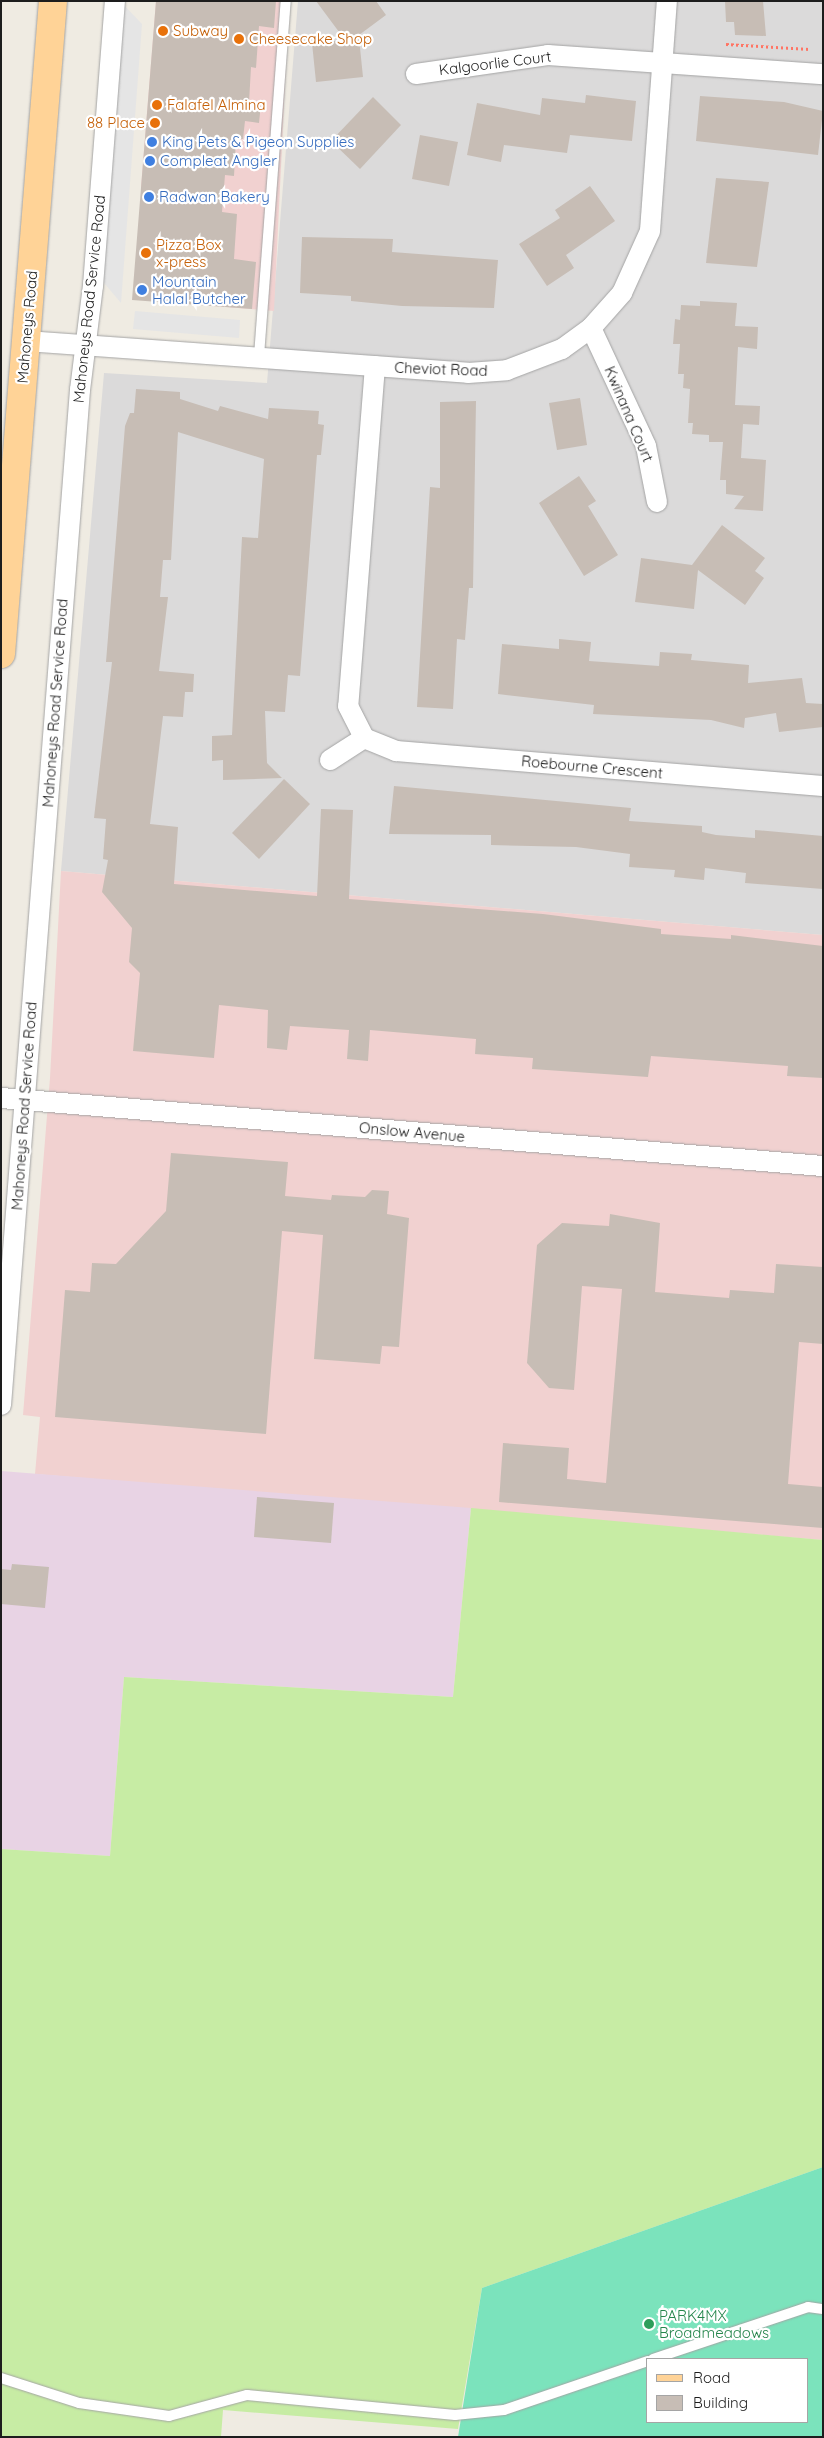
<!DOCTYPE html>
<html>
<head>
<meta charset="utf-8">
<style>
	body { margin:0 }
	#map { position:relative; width:824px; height:2438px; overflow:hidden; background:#efebe2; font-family:Quicksand,sans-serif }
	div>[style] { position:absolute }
	.residential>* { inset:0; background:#dbdada }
	.commercial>* { inset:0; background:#f1d1d0 }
	.industrial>* { inset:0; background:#e8d3e4 }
	.grass>* { inset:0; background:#c7eca4 }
	.pitch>* { inset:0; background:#7be3bc }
	.parking>* { inset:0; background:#e5e5e5 }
	.building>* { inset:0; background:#c7bdb5 }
	.path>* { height:3px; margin-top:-1.5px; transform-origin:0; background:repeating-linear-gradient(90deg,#ff7463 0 2.5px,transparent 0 5px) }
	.roads { filter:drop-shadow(0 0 1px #a4a4a4) drop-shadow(0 0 1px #a4a4a4) }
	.service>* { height:10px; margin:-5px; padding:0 5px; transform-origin:5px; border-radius:5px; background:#fff }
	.minor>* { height:20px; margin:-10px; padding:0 10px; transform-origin:10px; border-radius:10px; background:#fff }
	.primary>* { height:28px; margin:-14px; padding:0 14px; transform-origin:14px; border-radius:14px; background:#ffd397 }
	.dots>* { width:14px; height:14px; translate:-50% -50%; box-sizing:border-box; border:2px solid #fff; border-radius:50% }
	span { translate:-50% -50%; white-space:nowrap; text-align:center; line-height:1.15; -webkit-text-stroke:4.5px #fff; paint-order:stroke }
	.food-label { font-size:15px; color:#c56008 }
	.left { translate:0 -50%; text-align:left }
	.right { translate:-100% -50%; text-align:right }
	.street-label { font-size:15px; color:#1d1d1d }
	.shop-label { font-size:15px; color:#366cbe }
	.leisure-label { font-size:15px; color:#27864d }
	.frame { position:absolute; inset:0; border:2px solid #1d1d1d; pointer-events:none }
	.legend { position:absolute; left:646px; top:2358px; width:162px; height:65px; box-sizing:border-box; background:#fff; border:1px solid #a5a5a5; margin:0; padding:6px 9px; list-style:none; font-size:15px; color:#1d1d1d }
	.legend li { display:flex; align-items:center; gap:10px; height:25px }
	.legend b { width:25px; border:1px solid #a5a5a5 }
</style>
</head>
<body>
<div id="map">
	<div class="residential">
		<i style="clip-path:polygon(298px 1px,823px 1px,823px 935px,61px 871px,104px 373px,267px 383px)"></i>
	</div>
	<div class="commercial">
		<i style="clip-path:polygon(156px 1px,289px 1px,274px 311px,180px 303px,141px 187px)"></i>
		<i style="clip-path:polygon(61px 871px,823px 935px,823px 1540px,35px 1474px,40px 1417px,23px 1415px,50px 1078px)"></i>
	</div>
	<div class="industrial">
		<i style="clip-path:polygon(1px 1471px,471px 1508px,453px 1697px,124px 1677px,110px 1856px,1px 1849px)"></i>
	</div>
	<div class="grass">
		<i style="clip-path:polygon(471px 1508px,823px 1540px,823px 2167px,482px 2288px,458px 2429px,223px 2410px,221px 2437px,1px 2437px,1px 1849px,110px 1856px,124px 1677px,453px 1697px)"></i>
	</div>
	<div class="pitch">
		<i style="clip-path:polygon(evenodd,823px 2167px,823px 2437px,458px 2437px,482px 2288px,823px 2167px,648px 2359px,808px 2359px,808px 2422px,648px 2422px,648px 2359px)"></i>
	</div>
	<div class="parking">
		<i style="clip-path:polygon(121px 2px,142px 24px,121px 303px,99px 277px)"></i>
		<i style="clip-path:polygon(135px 311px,240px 320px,239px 338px,133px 329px)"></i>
	</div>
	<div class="building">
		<i style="clip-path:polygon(156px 1px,276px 1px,274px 28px,259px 26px,256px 68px,251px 67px,249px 103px,261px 104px,259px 123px,245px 121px,243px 139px,236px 139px,234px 176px,225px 175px,222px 212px,237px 214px,234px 259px,256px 262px,252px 309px,132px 300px)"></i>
		<i style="clip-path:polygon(316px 1px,376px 1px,386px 15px,355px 38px,359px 38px,363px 77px,316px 82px,312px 43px,345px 40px)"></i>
		<i style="clip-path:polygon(725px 1px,763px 1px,766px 36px,735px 35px,734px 22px,726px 22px)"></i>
		<i style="clip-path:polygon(586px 95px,636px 101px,632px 141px,570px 135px,567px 153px,504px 145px,501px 162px,467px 155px,477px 103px,540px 115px,542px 98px,585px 103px)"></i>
		<i style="clip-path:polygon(700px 96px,784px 102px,823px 111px,818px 155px,696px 141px)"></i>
		<i style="clip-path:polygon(373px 97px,401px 125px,360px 169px,331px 141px)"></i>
		<i style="clip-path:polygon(420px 135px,458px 142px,449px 186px,412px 179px)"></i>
		<i style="clip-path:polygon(716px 178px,769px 182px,757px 267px,706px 263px)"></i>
		<i style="clip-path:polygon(590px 186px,615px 221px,566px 255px,574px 268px,547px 286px,519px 244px,560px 218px,555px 210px)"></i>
		<i style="clip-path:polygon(302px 237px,393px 239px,392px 252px,498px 260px,494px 308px,402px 306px,351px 301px,351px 296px,300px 293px)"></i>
		<i style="clip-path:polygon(700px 301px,737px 303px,735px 326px,758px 327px,757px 349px,738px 347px,735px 405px,760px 406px,759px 425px,743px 424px,741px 458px,766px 460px,763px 511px,734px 509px,744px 496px,726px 494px,726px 480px,720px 480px,723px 442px,709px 442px,709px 435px,692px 434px,693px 423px,688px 423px,690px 389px,683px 388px,684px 374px,678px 374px,680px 344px,673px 344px,675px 319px,680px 320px,681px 305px,700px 306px)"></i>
		<i style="clip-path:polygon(136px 389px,180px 392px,180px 399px,218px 411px,220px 406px,268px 419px,269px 408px,319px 411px,318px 424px,324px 425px,321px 455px,317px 455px,300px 676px,288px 675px,285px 712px,265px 711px,267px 763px,282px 778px,223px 780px,223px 760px,212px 761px,212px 736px,232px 735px,242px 537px,258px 538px,264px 459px,178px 432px,171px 560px,163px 560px,160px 597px,168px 597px,159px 671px,194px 674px,193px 692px,185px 692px,183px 717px,163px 716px,150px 824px,178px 827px,174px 884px,317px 896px,321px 809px,353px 810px,349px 899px,543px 914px,661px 929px,661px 934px,731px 939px,731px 935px,823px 946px,823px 1078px,787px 1076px,788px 1066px,651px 1056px,648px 1077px,532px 1069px,533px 1058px,475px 1054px,476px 1039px,370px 1030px,368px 1061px,347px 1059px,349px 1030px,290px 1026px,287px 1050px,267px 1048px,268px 1010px,219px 1005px,214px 1058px,133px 1051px,140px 973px,129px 962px,132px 928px,102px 892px,108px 860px,103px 859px,106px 819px,94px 818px,112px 662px,106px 662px,125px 426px,130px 413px,134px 413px)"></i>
		<i style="clip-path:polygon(580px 398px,587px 445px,557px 450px,549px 403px)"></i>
		<i style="clip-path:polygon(476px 401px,473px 588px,469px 588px,465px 640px,457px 639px,453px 709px,417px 707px,430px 487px,440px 488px,440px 402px)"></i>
		<i style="clip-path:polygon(579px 476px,596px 501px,588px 506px,618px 555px,584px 576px,539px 503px)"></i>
		<i style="clip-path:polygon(722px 525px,765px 558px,755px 571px,764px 578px,745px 605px,698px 570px,694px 609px,635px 602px,641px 558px,692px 565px)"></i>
		<i style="clip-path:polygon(559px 639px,591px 642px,589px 661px,659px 666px,660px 652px,692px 654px,691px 660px,749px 665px,748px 683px,802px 678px,806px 703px,823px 704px,823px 727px,779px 732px,776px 713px,745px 718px,744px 728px,711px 720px,593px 714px,594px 705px,498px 694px,502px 644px,559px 649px)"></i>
		<i style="clip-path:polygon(284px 779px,310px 804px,259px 859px,232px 833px)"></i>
		<i style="clip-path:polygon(394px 786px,631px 808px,629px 821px,702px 826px,702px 832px,716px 835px,755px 838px,755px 830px,823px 836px,823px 889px,745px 883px,746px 873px,705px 868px,704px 880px,674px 877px,675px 870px,629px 867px,630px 854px,576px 847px,491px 845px,491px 835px,389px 834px)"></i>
		<i style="clip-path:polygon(171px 1153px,288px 1162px,285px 1196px,331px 1200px,332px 1195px,365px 1197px,372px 1190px,389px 1191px,387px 1214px,409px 1218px,399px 1347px,382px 1346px,380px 1364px,314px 1359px,323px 1235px,282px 1231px,266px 1434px,55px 1417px,65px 1290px,90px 1292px,92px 1263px,116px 1264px,166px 1211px)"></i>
		<i style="clip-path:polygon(610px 1214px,660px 1223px,655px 1292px,729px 1298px,730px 1290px,774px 1293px,776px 1264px,823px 1267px,823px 1344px,799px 1342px,788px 1484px,823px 1487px,823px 1528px,499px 1502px,503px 1443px,569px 1448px,567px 1479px,606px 1483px,622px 1289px,582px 1286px,574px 1390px,549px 1388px,527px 1363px,537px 1245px,562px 1223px,609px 1226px)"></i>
		<i style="clip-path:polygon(257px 1497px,334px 1503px,331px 1543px,254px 1537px)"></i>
		<i style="clip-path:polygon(12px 1564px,49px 1567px,45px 1608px,1px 1604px,1px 1569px,11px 1570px)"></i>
	</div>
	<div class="path">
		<i style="left:726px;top:44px;width:84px;rotate:3.4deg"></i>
	</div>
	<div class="roads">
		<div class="service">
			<i style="left:259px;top:356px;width:356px;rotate:-85.7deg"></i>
			<i style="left:653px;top:2359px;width:163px;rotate:-18.5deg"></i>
			<i style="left:808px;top:2307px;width:15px;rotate:8deg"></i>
			<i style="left:1px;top:2378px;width:82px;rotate:17.8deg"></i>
			<i style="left:79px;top:2403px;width:91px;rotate:8.2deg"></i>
			<i style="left:169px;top:2416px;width:81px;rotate:-15.1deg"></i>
			<i style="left:247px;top:2395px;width:209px;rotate:5.5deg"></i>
			<i style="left:455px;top:2415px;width:49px;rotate:-5.8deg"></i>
			<i style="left:504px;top:2410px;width:152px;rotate:-18.8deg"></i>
		</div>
		<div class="minor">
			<i style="left:416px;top:74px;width:133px;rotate:-8.2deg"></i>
			<i style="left:548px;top:55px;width:276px;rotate:4deg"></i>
			<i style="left:591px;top:328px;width:130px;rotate:65deg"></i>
			<i style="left:646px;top:446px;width:57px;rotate:78.9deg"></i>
			<i style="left:26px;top:341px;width:443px;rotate:4.1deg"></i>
			<i style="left:468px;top:373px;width:39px;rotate:-4deg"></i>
			<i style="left:507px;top:370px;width:59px;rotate:-20.9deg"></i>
			<i style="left:562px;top:349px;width:36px;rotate:-36deg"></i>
			<i style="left:591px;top:328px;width:47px;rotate:-48.5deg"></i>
			<i style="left:622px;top:293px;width:68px;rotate:-65.7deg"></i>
			<i style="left:650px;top:231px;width:231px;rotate:-85.8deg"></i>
			<i style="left:375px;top:366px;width:341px;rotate:94.5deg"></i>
			<i style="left:348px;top:706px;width:36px;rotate:63deg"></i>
			<i style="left:364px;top:738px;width:35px;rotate:22deg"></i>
			<i style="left:396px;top:751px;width:428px;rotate:4.7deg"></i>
			<i style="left:330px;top:760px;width:40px;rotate:-32.9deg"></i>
			<i style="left:1px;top:1098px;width:825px;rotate:4.73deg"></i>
			<i style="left:1px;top:1405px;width:1018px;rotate:-85.55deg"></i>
			<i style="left:80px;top:390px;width:105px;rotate:-82.9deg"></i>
			<i style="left:93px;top:286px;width:286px;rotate:-85.6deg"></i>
		</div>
		<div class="primary">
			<i style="left:1px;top:654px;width:655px;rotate:-85.45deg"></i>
		</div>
	</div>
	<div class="dots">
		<i style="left:163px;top:31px;background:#e8710a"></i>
		<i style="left:239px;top:39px;background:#e8710a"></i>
		<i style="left:157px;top:105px;background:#e8710a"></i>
		<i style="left:155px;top:123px;background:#e8710a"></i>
		<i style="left:152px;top:142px;background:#3f7fe0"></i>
		<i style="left:150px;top:161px;background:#3f7fe0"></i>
		<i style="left:149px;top:197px;background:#3f7fe0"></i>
		<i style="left:146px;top:253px;background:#e8710a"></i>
		<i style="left:142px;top:290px;background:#3f7fe0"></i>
		<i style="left:649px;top:2324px;background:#2e9e5b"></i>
	</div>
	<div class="food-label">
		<span class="left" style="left:173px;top:31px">Subway</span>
		<span class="left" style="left:249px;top:39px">Cheesecake Shop</span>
		<span class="left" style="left:167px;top:105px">Falafel Almina</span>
		<span class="right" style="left:145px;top:123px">88 Place</span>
		<span class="left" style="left:156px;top:253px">Pizza Box<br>x-press</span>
	</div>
	<div class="street-label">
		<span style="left:495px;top:63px;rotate:-7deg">Kalgoorlie Court</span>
		<span style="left:89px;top:299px;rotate:-84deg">Mahoneys Road Service Road</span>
		<span style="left:27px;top:327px;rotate:-85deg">Mahoneys Road</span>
		<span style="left:441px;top:369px;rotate:2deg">Cheviot Road</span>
		<span style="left:629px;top:414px;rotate:67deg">Kwinana Court</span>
		<span style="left:55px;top:703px;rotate:-86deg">Mahoneys Road Service Road</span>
		<span style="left:592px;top:767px;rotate:5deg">Roebourne Crescent</span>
		<span style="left:24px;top:1106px;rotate:-86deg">Mahoneys Road Service Road</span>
		<span style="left:412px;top:1132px;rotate:5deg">Onslow Avenue</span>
	</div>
	<div class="shop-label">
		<span class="left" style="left:162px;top:142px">King Pets &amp; Pigeon Supplies</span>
		<span class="left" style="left:160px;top:161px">Compleat Angler</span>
		<span class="left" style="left:159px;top:197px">Radwan Bakery</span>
		<span class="left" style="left:152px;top:290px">Mountain<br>Halal Butcher</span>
	</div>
	<div class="leisure-label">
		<span class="left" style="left:659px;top:2324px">PARK4MX<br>Broadmeadows</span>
	</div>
	<div class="frame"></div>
	<ul class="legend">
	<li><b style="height:6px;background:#ffd397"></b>Road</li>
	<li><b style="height:14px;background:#c7bdb5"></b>Building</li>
	</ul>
</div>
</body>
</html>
